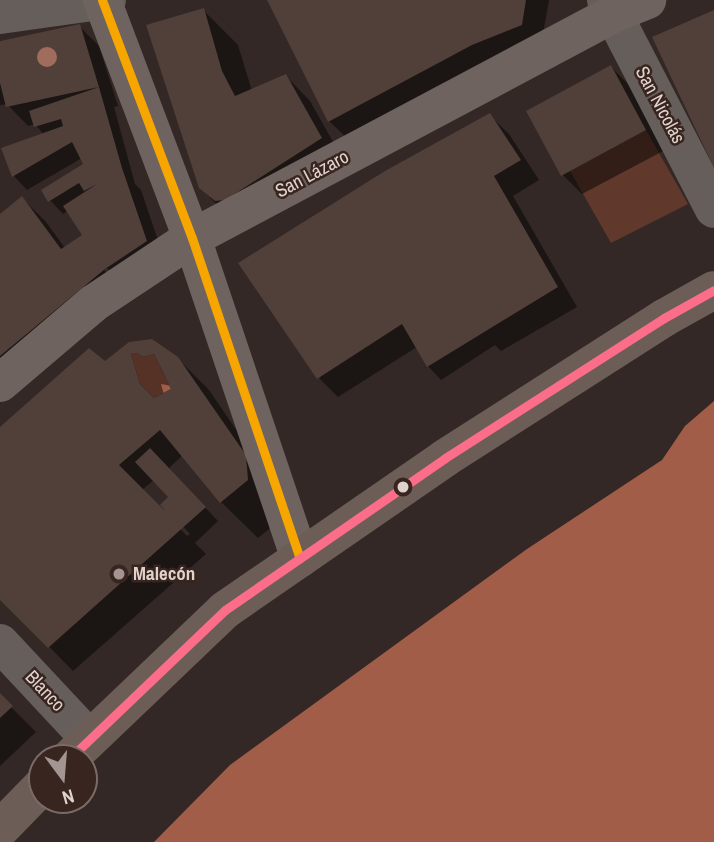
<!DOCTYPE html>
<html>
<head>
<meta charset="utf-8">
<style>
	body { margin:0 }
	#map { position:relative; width:714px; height:842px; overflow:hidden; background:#332825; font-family:"Archivo Narrow",sans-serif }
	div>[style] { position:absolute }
	.green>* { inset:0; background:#61392c }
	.water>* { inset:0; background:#a15d47 }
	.shadow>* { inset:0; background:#0007 }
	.building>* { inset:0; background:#513f39 }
	.minor>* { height:38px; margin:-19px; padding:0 19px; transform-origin:19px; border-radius:19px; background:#665e5b }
	.major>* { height:38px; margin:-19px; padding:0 19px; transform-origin:19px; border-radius:19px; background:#6f635f }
	.highway>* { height:38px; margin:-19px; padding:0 19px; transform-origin:19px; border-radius:19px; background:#6c5d57 }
	.bus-1>* { height:9px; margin:-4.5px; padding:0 4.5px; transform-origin:4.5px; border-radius:4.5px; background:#f7a600 }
	.bus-2>* { height:9px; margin:-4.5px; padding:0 4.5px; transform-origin:4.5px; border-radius:4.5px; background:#fb6d88 }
	.trees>* { width:20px; height:20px; margin:-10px; border-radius:50%; background:#a06d5d }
	.dots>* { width:19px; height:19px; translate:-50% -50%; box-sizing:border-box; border:4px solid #39251f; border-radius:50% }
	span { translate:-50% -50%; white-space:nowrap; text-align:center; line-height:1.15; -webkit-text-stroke:5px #39251f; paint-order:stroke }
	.street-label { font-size:19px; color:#dfd2cd }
	.poi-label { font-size:19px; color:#dfd2cd; font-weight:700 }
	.left { translate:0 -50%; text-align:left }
	.north { position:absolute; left:28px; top:744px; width:70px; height:70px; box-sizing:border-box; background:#39251f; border:2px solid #7b6a65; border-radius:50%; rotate:164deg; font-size:19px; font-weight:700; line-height:28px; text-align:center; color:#dfd2cd }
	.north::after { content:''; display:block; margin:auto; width:24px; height:32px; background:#a39692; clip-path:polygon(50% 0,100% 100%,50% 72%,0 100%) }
</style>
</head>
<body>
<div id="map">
	<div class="green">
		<i style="clip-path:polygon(646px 130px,688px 204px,611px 243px,570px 171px)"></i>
	</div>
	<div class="water">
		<i style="clip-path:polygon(136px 353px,144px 357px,154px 354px,171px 389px,154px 398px,140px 384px,131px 354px)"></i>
		<i style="clip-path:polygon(714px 401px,714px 842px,154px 842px,230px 765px,527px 549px,662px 460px,685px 426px)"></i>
	</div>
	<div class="shadow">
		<i style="clip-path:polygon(269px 0,549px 0,541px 45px,354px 145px,329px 121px)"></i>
		<i style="clip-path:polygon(203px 10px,238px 45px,252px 91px,286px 76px,310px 101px,345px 163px,225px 213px,200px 187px,148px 26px)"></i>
		<i style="clip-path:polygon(79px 26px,99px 46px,118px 106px,114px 107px,135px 184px,141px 190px,165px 261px,126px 287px,106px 267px,101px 267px,128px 294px,0 401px,0 217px,22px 198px,46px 222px,65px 248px,87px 242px,68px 211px,63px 214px,50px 200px,85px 164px,82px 158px,27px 190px,14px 176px,3px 149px,44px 135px,35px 124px,28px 126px,7px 104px,0 105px,0 41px)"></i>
		<i style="clip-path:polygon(611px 67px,631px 87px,665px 150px,582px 194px,563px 175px)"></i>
		<i style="clip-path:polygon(489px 115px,509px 134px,539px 180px,513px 196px,577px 307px,501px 351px,495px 345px,441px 380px,428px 366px,417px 347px,338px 397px,319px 378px)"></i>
		<i style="clip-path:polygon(evenodd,152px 341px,177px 358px,209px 390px,237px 431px,284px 517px,258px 538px,221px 502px,183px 455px,168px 469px,218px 521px,195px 543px,206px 554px,73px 671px,0 597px,0 429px,105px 364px,152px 341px,161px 384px,172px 386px,174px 390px,164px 395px,161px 384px,152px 341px,154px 480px,171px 497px,163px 505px,190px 534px,187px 536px,142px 490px,154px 480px)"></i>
		<i style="clip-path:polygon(0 696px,36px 732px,0 766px)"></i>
	</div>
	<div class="building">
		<i style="clip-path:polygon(267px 0,526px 0,522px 25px,472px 45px,328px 122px)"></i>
		<i style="clip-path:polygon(204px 8px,222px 71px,235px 96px,286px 74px,322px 138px,225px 200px,215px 201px,199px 188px,146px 25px)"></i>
		<i style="clip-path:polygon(714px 10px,714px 168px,652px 37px)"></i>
		<i style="clip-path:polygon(80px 24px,99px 87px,122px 168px,147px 241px,105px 269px,0 356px,0 214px,22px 196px,61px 249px,82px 235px,63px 206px,97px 184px,84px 191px,79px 183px,48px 202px,41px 190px,83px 164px,72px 142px,12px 177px,1px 148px,63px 126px,61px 119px,34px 127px,29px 111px,99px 87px,6px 107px,0 83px,0 41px)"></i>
		<i style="clip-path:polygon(611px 65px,646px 130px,561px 176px,526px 111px)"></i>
		<i style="clip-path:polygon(490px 113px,521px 160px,494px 176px,558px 287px,427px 367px,402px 324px,317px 379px,238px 263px,385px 171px)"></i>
		<i style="clip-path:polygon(evenodd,152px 339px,178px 357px,246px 455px,248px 480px,220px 503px,160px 430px,119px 465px,167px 513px,160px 505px,168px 497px,135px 462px,150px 448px,206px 507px,48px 648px,0 600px,0 427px,89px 348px,105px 361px,129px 342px,152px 339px,136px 353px,144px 357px,154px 354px,171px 389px,154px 398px,140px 384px,131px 354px,136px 353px)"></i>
		<i style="clip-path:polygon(0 693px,13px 706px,0 718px)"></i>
	</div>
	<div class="minor">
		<i style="left:606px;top:0;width:235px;rotate:62.7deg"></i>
		<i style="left:0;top:15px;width:108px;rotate:-8deg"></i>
		<i style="left:0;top:643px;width:130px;rotate:46.9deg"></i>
	</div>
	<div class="major">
		<i style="left:102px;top:0;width:254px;rotate:69.3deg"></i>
		<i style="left:192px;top:238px;width:338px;rotate:71.4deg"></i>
		<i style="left:0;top:383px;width:123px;rotate:-40.4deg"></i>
		<i style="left:94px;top:303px;width:118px;rotate:-33.6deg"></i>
		<i style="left:192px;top:238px;width:477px;rotate:-28deg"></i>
		<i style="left:613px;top:14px;width:37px;rotate:-22deg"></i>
	</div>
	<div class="highway">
		<i style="left:70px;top:758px;width:214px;rotate:-43.7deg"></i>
		<i style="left:225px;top:610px;width:267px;rotate:-34.6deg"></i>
		<i style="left:445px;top:458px;width:260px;rotate:-32.6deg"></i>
		<i style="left:664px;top:318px;width:57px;rotate:-29.2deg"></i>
		<i style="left:0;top:829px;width:60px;rotate:-45.7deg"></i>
	</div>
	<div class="bus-1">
		<i style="left:102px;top:0;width:254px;rotate:69.3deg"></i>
		<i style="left:192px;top:238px;width:338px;rotate:71.4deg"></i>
	</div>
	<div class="bus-2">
		<i style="left:70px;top:758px;width:214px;rotate:-43.7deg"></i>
		<i style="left:225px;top:610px;width:267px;rotate:-34.6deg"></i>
		<i style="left:445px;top:458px;width:260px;rotate:-32.6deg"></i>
		<i style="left:664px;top:318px;width:57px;rotate:-29.2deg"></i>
	</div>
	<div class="trees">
		<i style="left:47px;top:57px"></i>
	</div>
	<div class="dots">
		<i style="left:403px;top:487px;background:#dfd2cd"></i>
		<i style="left:119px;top:574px;background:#a39692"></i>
	</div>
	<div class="street-label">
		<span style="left:660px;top:105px;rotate:62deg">San Nicolás</span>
		<span style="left:312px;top:174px;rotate:-28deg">San Lázaro</span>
		<span style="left:45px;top:691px;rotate:47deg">Blanco</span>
	</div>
	<div class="poi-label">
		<span class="left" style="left:133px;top:574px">Malecón</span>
	</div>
	<div class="north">N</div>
</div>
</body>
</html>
